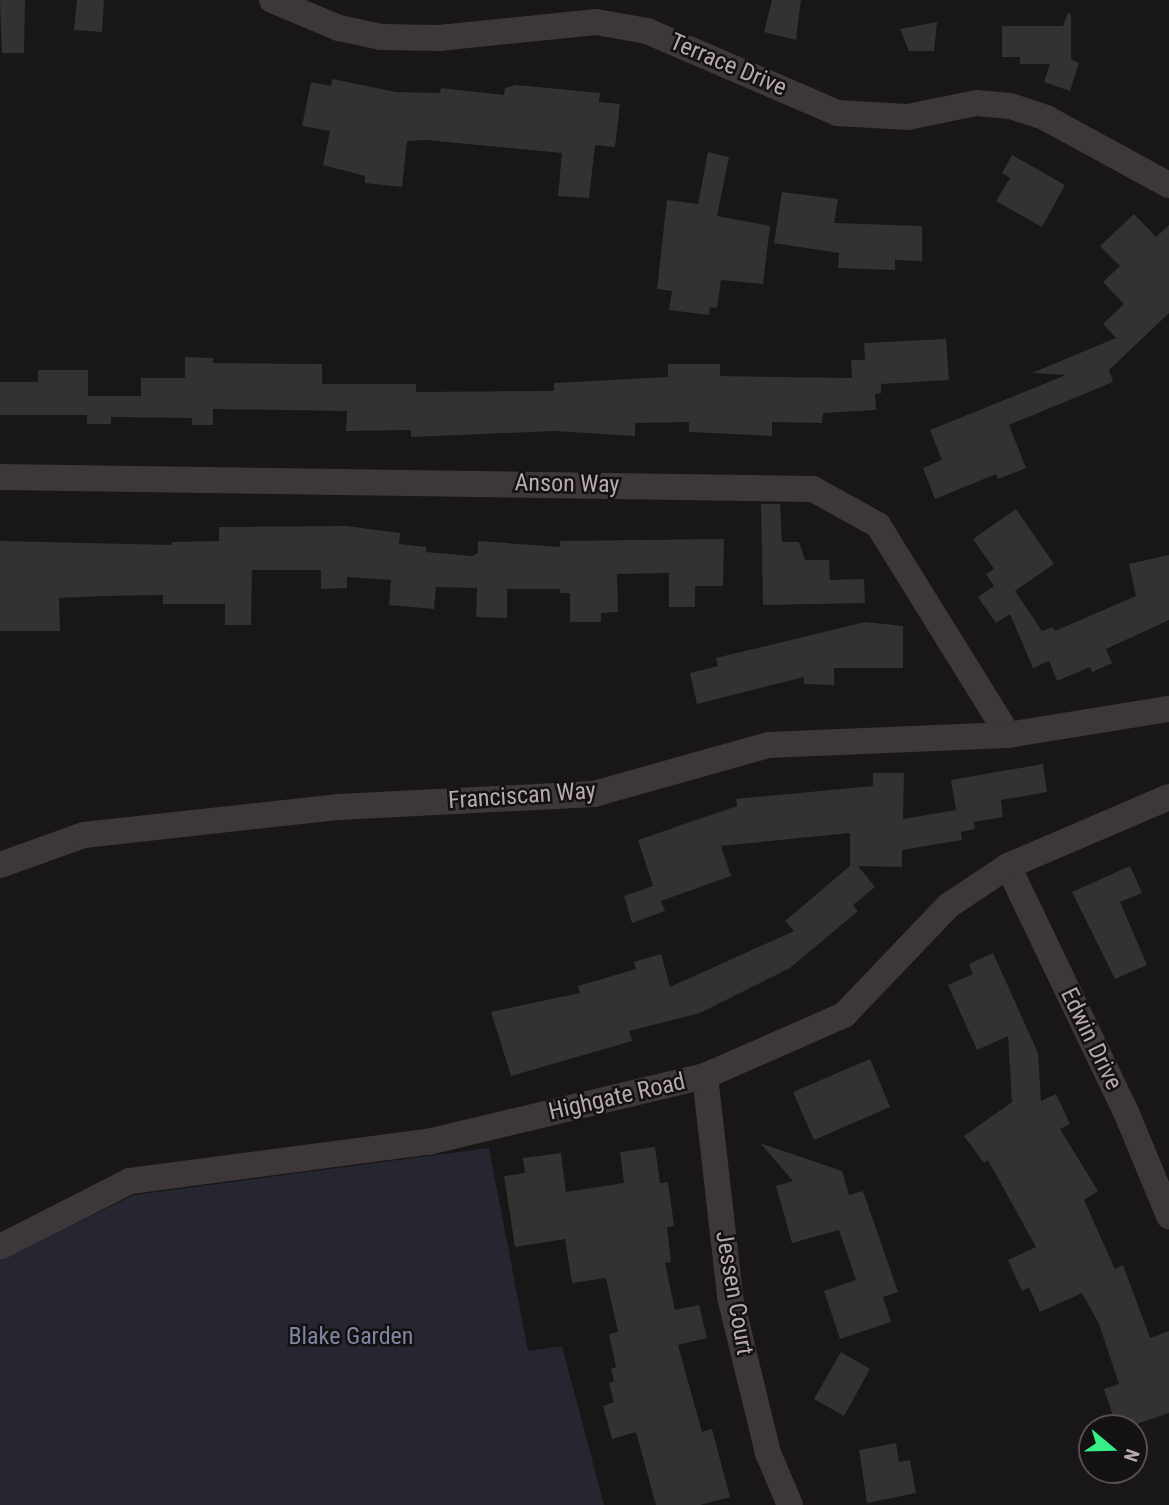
<!DOCTYPE html>
<html>
<head>
<meta charset="utf-8">
<style>
	body { margin:0 }
	#map { position:relative; width:1169px; height:1505px; overflow:hidden; background:#181616; font-family:"Roboto Condensed",sans-serif }
	div>[style] { position:absolute }
	.green>* { inset:0; background:#262630 }
	.building>* { inset:0; background:#343131 }
	.minor>* { height:26px; margin:-13px; padding:0 13px; transform-origin:13px; border-radius:13px; background:#3d3739 }
	span { translate:-50% -50%; white-space:nowrap; text-align:center; line-height:1.15; -webkit-text-stroke:5px #131111; paint-order:stroke }
	.street-label { font-size:24px; color:#b8a8b0 }
	.park-label { font-size:24px; color:#7f85a2 }
	.north { position:absolute; left:1078px; top:1414px; width:70px; height:70px; box-sizing:border-box; background:#131111; border:2px solid #554d51; border-radius:50%; rotate:109deg; font-size:19px; font-weight:700; line-height:28px; text-align:center; color:#b8a8b0 }
	.north::after { content:''; display:block; margin:auto; width:24px; height:32px; background:#35f088; clip-path:polygon(50% 0,100% 100%,50% 72%,0 100%) }
</style>
</head>
<body>
<div id="map">
	<div class="green">
		<i style="clip-path:polygon(489px 1148px,528px 1351px,562px 1346px,604px 1505px,0 1505px,0 1261px,134px 1195px)"></i>
	</div>
	<div class="building">
		<i style="clip-path:polygon(0 0,25px 0,24px 53px,2px 53px)"></i>
		<i style="clip-path:polygon(77px 0,104px 0,102px 32px,74px 30px)"></i>
		<i style="clip-path:polygon(772px 0,801px 0,796px 40px,764px 32px)"></i>
		<i style="clip-path:polygon(1068px 13px,1071px 14px,1071px 59px,1079px 63px,1070px 91px,1044px 82px,1050px 64px,1020px 64px,1020px 57px,1002px 57px,1002px 26px,1063px 26px)"></i>
		<i style="clip-path:polygon(937px 22px,934px 51px,909px 51px,900px 29px)"></i>
		<i style="clip-path:polygon(332px 79px,396px 92px,440px 93px,441px 88px,504px 95px,505px 88px,516px 85px,600px 93px,599px 102px,620px 104px,615px 147px,595px 145px,589px 198px,558px 196px,562px 153px,426px 140px,407px 141px,402px 187px,365px 183px,365px 176px,323px 165px,330px 131px,302px 126px,311px 82px,331px 86px)"></i>
		<i style="clip-path:polygon(708px 152px,729px 157px,717px 216px,770px 226px,763px 284px,721px 280px,717px 308px,710px 307px,709px 315px,669px 310px,672px 291px,657px 289px,667px 200px,698px 204px)"></i>
		<i style="clip-path:polygon(1012px 155px,1065px 185px,1042px 227px,996px 201px,1010px 178px,1002px 173px)"></i>
		<i style="clip-path:polygon(782px 192px,838px 199px,834px 223px,922px 226px,922px 261px,895px 260px,895px 270px,838px 268px,839px 253px,774px 243px)"></i>
		<i style="clip-path:polygon(1134px 214px,1156px 237px,1169px 225px,1169px 313px,1109px 370px,1113px 382px,1009px 425px,1026px 468px,998px 479px,996px 474px,935px 499px,923px 468px,942px 460px,930px 430px,1066px 375px,1032px 373px,1116px 338px,1103px 324px,1124px 304px,1103px 282px,1120px 266px,1100px 246px)"></i>
		<i style="clip-path:polygon(946px 339px,949px 380px,881px 384px,881px 393px,875px 394px,876px 410px,823px 413px,822px 423px,772px 422px,772px 436px,689px 432px,689px 422px,635px 423px,635px 436px,554px 431px,411px 437px,411px 430px,346px 431px,347px 411px,213px 409px,213px 425px,192px 425px,192px 418px,111px 417px,111px 424px,87px 424px,87px 415px,0 415px,0 382px,38px 382px,38px 370px,88px 370px,88px 396px,141px 396px,141px 378px,185px 378px,185px 357px,213px 358px,213px 363px,322px 364px,322px 384px,416px 384px,416px 392px,554px 391px,554px 383px,668px 377px,668px 364px,720px 364px,720px 376px,852px 378px,851px 360px,865px 360px,864px 343px)"></i>
		<i style="clip-path:polygon(761px 504px,780px 504px,782px 542px,799px 542px,805px 560px,829px 560px,830px 580px,864px 579px,865px 603px,763px 605px)"></i>
		<i style="clip-path:polygon(1016px 509px,1054px 564px,1015px 591px,1042px 631px,1053px 627px,1055px 631px,1136px 596px,1129px 564px,1169px 555px,1169px 620px,1106px 649px,1112px 663px,1092px 672px,1090px 667px,1057px 681px,1049px 661px,1033px 668px,1010px 614px,996px 623px,978px 597px,994px 586px,986px 574px,994px 569px,973px 539px)"></i>
		<i style="clip-path:polygon(346px 526px,400px 533px,399px 544px,426px 547px,426px 552px,472px 556px,478px 553px,478px 541px,560px 547px,560px 541px,724px 539px,723px 586px,695px 586px,695px 607px,669px 607px,669px 573px,617px 574px,618px 612px,601px 613px,601px 622px,570px 622px,570px 593px,560px 593px,560px 589px,507px 589px,507px 618px,476px 617px,477px 588px,436px 587px,434px 609px,389px 605px,391px 580px,347px 577px,347px 588px,321px 589px,321px 570px,252px 570px,251px 625px,225px 625px,225px 604px,163px 604px,163px 595px,101px 596px,59px 598px,60px 631px,0 631px,0 541px,172px 545px,172px 542px,219px 541px,219px 527px)"></i>
		<i style="clip-path:polygon(865px 622px,903px 626px,903px 668px,834px 668px,834px 685px,804px 684px,804px 677px,697px 704px,690px 673px,718px 666px,716px 658px)"></i>
		<i style="clip-path:polygon(1043px 764px,1047px 792px,1001px 800px,1003px 817px,974px 822px,975px 829px,961px 832px,962px 840px,902px 850px,902px 867px,858px 866px,875px 887px,853px 905px,858px 911px,790px 968px,700px 1013px,629px 1031px,632px 1041px,511px 1076px,491px 1012px,580px 993px,578px 986px,636px 969px,634px 962px,661px 954px,670px 987px,794px 931px,785px 921px,850px 866px,850px 833px,721px 846px,731px 876px,661px 901px,665px 911px,632px 923px,624px 896px,653px 886px,638px 840px,737px 806px,736px 799px,873px 786px,873px 773px,904px 773px,903px 819px,956px 810px,951px 780px)"></i>
		<i style="clip-path:polygon(1130px 866px,1142px 893px,1120px 902px,1147px 965px,1115px 979px,1072px 892px)"></i>
		<i style="clip-path:polygon(993px 953px,1038px 1053px,1041px 1101px,1056px 1094px,1070px 1124px,1060px 1129px,1098px 1191px,1084px 1200px,1115px 1269px,1123px 1265px,1150px 1338px,1169px 1331px,1169px 1413px,1125px 1428px,1117px 1428px,1104px 1389px,1119px 1384px,1099px 1324px,1082px 1293px,1040px 1312px,1029px 1287px,1022px 1291px,1008px 1260px,1036px 1247px,988px 1160px,984px 1163px,964px 1136px,1012px 1102px,1008px 1036px,977px 1050px,948px 985px,973px 974px,969px 964px)"></i>
		<i style="clip-path:polygon(870px 1059px,890px 1107px,814px 1140px,793px 1092px)"></i>
		<i style="clip-path:polygon(760px 1143px,842px 1171px,849px 1195px,863px 1191px,898px 1292px,883px 1297px,891px 1322px,840px 1339px,824px 1291px,856px 1280px,839px 1230px,792px 1243px,776px 1186px,793px 1181px)"></i>
		<i style="clip-path:polygon(655px 1147px,660px 1183px,668px 1182px,674px 1226px,667px 1227px,671px 1262px,665px 1263px,675px 1310px,699px 1305px,707px 1338px,678px 1345px,702px 1432px,712px 1429px,730px 1497px,700px 1505px,656px 1505px,636px 1432px,612px 1439px,603px 1406px,614px 1402px,609px 1383px,614px 1381px,611px 1369px,616px 1367px,609px 1334px,618px 1332px,606px 1278px,572px 1283px,565px 1239px,515px 1247px,504px 1176px,525px 1173px,523px 1158px,561px 1153px,566px 1192px,624px 1183px,620px 1152px)"></i>
		<i style="clip-path:polygon(841px 1352px,870px 1369px,844px 1416px,814px 1399px)"></i>
		<i style="clip-path:polygon(896px 1443px,899px 1462px,910px 1460px,916px 1493px,867px 1503px,859px 1450px)"></i>
	</div>
	<div class="minor">
		<i style="left:272px;top:0;width:73px;rotate:22.7deg"></i>
		<i style="left:339px;top:28px;width:43px;rotate:12.1deg"></i>
		<i style="left:381px;top:37px;width:58px;rotate:1deg"></i>
		<i style="left:439px;top:38px;width:158px;rotate:-5.8deg"></i>
		<i style="left:596px;top:22px;width:52px;rotate:10deg"></i>
		<i style="left:647px;top:31px;width:207px;rotate:23.3deg"></i>
		<i style="left:837px;top:113px;width:71px;rotate:3.2deg"></i>
		<i style="left:908px;top:117px;width:69px;rotate:-11.6deg"></i>
		<i style="left:976px;top:103px;width:34px;rotate:5deg"></i>
		<i style="left:1010px;top:106px;width:38px;rotate:18deg"></i>
		<i style="left:1046px;top:118px;width:140px;rotate:28.6deg"></i>
		<i style="left:0;top:477px;width:813px;rotate:0.85deg"></i>
		<i style="left:813px;top:489px;width:74px;rotate:29deg"></i>
		<i style="left:878px;top:525px;width:247px;rotate:58.2deg"></i>
		<i style="left:0;top:865px;width:89px;rotate:-19.7deg"></i>
		<i style="left:84px;top:835px;width:257px;rotate:-6.3deg"></i>
		<i style="left:339px;top:807px;width:255px;rotate:-2.9deg"></i>
		<i style="left:594px;top:794px;width:181px;rotate:-15.7deg"></i>
		<i style="left:768px;top:745px;width:240px;rotate:-2.4deg"></i>
		<i style="left:1008px;top:735px;width:163px;rotate:-9.2deg"></i>
		<i style="left:1008px;top:866px;width:273px;rotate:64.4deg"></i>
		<i style="left:1126px;top:1112px;width:113px;rotate:67.5deg"></i>
		<i style="left:705px;top:1076px;width:222px;rotate:83.5deg"></i>
		<i style="left:730px;top:1297px;width:161px;rotate:76.3deg"></i>
		<i style="left:768px;top:1453px;width:56px;rotate:67.1deg"></i>
		<i style="left:0;top:1247px;width:146px;rotate:-26.9deg"></i>
		<i style="left:130px;top:1181px;width:301px;rotate:-7.5deg"></i>
		<i style="left:428px;top:1142px;width:285px;rotate:-13.4deg"></i>
		<i style="left:705px;top:1076px;width:152px;rotate:-23.7deg"></i>
		<i style="left:844px;top:1015px;width:151px;rotate:-46.3deg"></i>
		<i style="left:948px;top:906px;width:72px;rotate:-33.7deg"></i>
		<i style="left:1008px;top:866px;width:175px;rotate:-23.2deg"></i>
	</div>
	<div class="street-label">
		<span style="left:728px;top:65px;rotate:23deg">Terrace Drive</span>
		<span style="left:567px;top:484px;rotate:1deg">Anson Way</span>
		<span style="left:522px;top:796px;rotate:-4deg">Franciscan Way</span>
		<span style="left:1091px;top:1039px;rotate:64deg">Edwin Drive</span>
		<span style="left:617px;top:1097px;rotate:-13deg">Highgate Road</span>
		<span style="left:734px;top:1293px;rotate:80deg">Jessen Court</span>
	</div>
	<div class="park-label">
		<span style="left:351px;top:1337px">Blake Garden</span>
	</div>
	<div class="north">N</div>
</div>
</body>
</html>
